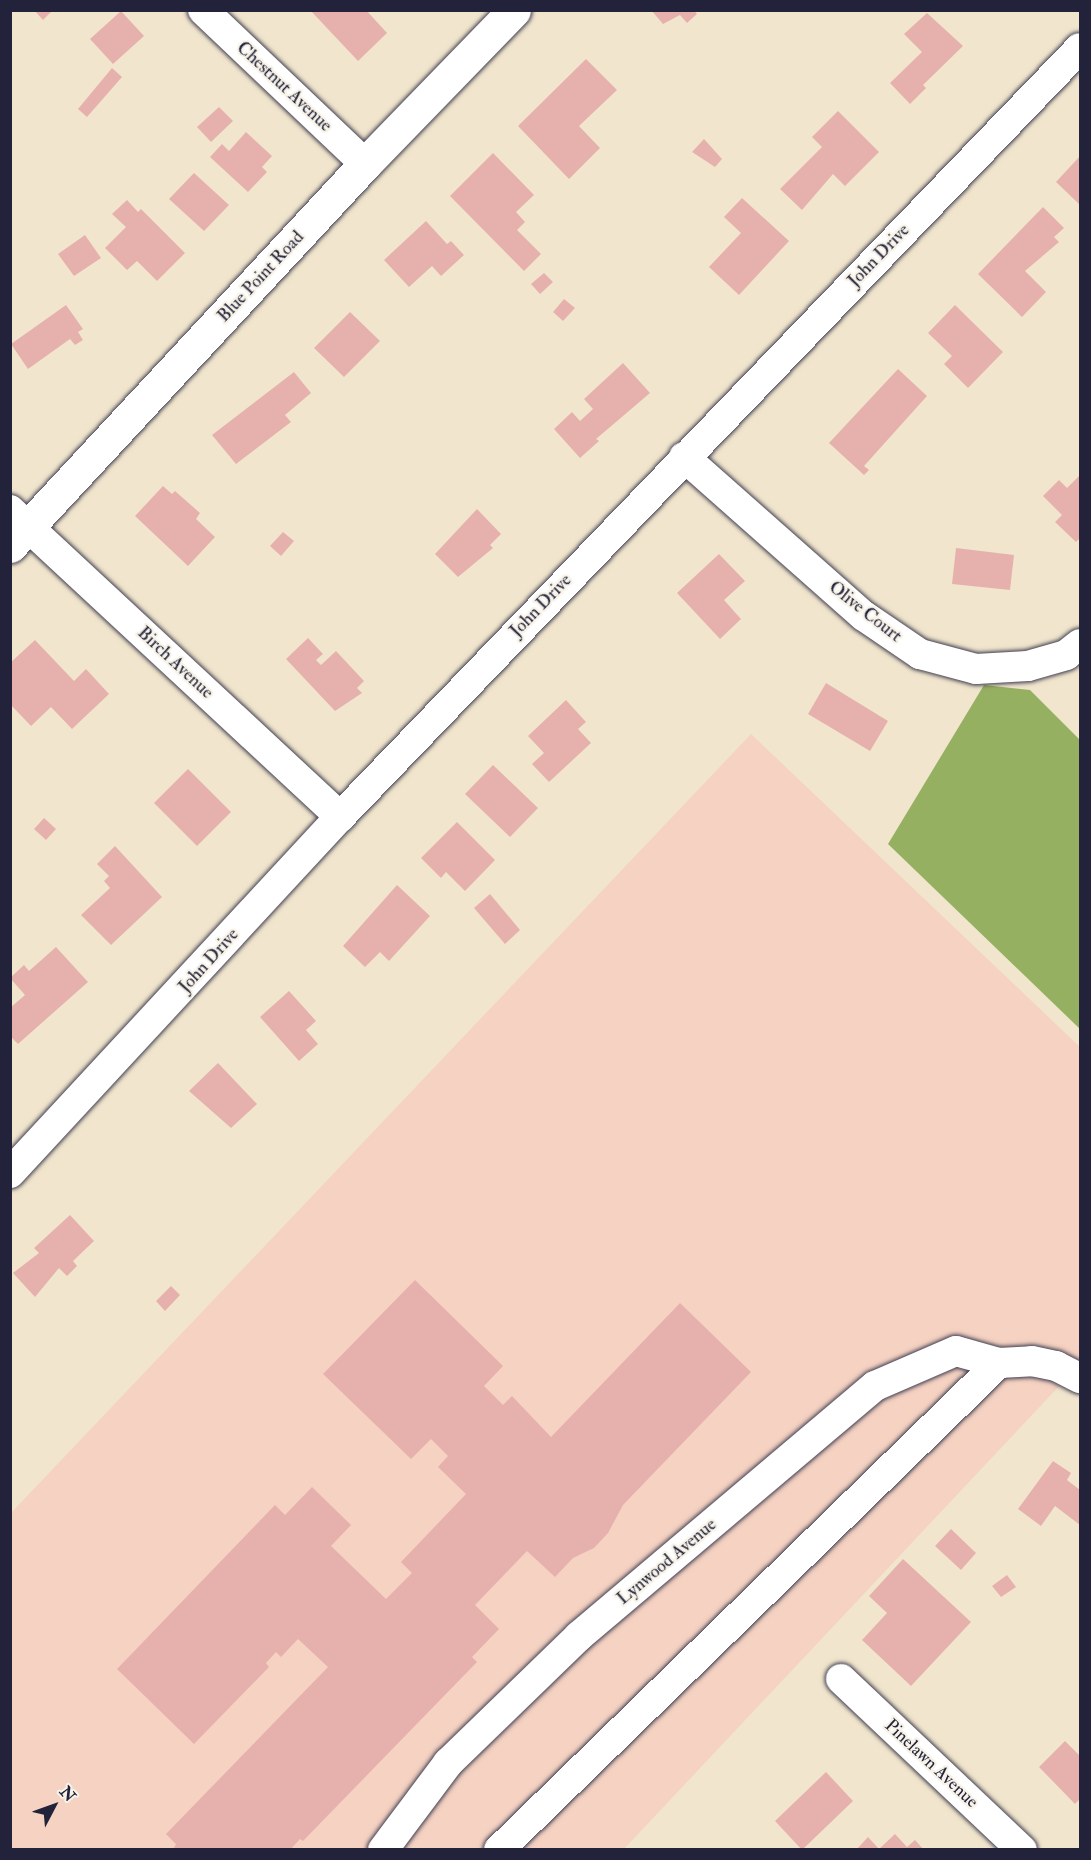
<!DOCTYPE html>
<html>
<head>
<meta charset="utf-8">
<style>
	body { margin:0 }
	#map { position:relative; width:1091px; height:1860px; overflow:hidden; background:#f1e6cd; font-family:"IM FELL Double Pica",serif }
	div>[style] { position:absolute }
	.built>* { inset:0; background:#f5d2c2 }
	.forest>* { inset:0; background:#96b061 }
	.building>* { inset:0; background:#e6b1ad }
	.roads { filter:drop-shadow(0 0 2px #413f51) drop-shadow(0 0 2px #413f51) }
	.minor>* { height:30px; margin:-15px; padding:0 15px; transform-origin:15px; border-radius:15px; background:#fff }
	.tertiary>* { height:33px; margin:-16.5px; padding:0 16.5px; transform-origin:16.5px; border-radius:16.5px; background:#fff }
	span { translate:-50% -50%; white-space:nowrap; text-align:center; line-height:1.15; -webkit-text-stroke:4.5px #f7f3e8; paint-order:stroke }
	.street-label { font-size:18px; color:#22223b }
	.frame { position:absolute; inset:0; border:12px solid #22223b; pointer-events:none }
	.north { position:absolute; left:24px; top:1776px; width:60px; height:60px; -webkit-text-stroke:4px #f7f3e8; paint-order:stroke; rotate:49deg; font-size:16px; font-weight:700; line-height:24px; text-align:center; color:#22223b }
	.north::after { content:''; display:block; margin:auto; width:21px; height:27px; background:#22223b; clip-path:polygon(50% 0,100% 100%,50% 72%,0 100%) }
</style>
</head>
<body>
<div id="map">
	<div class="built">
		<i style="clip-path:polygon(751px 734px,1080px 1047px,1080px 1364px,624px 1849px,11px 1849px,10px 1514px)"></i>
	</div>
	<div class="forest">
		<i style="clip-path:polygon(984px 685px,1030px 690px,1080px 740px,1080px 1029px,888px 844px)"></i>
	</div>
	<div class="building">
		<i style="clip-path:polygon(34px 10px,53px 10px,43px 20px)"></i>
		<i style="clip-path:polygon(310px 10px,366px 10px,387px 33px,358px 61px)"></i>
		<i style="clip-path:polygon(651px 10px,694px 10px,697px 14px,687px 23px,680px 15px,663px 24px)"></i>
		<i style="clip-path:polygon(121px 11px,144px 36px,113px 64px,90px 39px)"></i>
		<i style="clip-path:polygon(927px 13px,963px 46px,923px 85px,926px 88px,910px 104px,890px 83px,922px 52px,904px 34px)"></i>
		<i style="clip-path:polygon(586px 59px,617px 90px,579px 126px,600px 148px,569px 179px,518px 126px)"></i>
		<i style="clip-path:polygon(112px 68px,122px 77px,87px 117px,78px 109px)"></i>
		<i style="clip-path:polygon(219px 107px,233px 121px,211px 142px,197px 127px)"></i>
		<i style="clip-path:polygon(838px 111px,879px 152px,845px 186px,833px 174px,802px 210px,780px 189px,822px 147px,812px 137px)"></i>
		<i style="clip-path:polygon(246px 132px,272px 156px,262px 167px,267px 172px,248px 192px,210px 157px,222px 144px,229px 151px)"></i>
		<i style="clip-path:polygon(704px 139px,722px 159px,715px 167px,692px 152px)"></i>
		<i style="clip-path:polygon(493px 153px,534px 195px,516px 212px,525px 222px,517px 230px,541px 254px,524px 271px,450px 196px)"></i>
		<i style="clip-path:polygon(1080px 156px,1080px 205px,1056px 182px)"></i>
		<i style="clip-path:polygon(194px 173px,229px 205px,204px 231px,169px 199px)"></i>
		<i style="clip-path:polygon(742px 198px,789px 241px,739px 295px,709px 267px,741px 233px,724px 217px)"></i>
		<i style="clip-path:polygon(127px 200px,138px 212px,141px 209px,185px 253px,157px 281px,137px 261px,127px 270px,105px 248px,126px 227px,112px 214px)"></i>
		<i style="clip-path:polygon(1043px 207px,1064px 228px,1054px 237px,1059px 242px,1025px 271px,1046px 292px,1022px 317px,978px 274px)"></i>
		<i style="clip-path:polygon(426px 221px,447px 244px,451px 241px,464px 255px,441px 276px,432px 266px,409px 287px,384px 260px)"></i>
		<i style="clip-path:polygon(85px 235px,101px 258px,74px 276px,58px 254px)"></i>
		<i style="clip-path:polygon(544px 273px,553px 282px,540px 294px,531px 284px)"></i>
		<i style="clip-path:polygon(564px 299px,575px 308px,563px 321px,553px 312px)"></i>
		<i style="clip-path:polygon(66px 305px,83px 329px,78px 332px,83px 340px,75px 345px,70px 339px,28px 369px,11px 344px)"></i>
		<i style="clip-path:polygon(955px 305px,1003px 352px,968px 388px,944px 364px,952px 356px,928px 333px)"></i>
		<i style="clip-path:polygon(350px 312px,380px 341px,344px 377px,314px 348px)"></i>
		<i style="clip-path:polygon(623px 363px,650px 393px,596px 439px,599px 441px,580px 458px,554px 429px,572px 412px,580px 421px,593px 409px,584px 399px)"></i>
		<i style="clip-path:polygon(898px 369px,927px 396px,864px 466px,869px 470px,864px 475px,829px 443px)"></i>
		<i style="clip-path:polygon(294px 372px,311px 393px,285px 415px,291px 422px,236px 464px,212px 435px)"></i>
		<i style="clip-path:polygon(1080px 475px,1080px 538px,1076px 542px,1055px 522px,1062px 515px,1043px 496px,1059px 480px,1067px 488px)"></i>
		<i style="clip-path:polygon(163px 486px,172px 494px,175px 491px,200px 513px,196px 519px,215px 537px,188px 566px,135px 516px)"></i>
		<i style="clip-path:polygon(477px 509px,501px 534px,490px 545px,493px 548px,458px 577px,435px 554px)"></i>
		<i style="clip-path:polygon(283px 532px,294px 541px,281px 556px,270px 546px)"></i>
		<i style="clip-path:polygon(956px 548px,1014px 555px,1010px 590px,952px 584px)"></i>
		<i style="clip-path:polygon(719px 554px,745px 581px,724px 600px,741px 619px,720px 639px,677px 593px)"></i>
		<i style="clip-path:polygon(308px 638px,323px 654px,316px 660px,321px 665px,336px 651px,364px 681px,357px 688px,362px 693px,335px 711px,286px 659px)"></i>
		<i style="clip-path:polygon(35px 640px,74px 681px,86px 669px,109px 694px,72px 729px,51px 707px,31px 726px,10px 704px,10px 663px)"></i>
		<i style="clip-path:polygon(826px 683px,888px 721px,870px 751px,808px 714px)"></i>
		<i style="clip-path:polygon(566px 700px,586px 722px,578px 729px,591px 743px,549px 782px,532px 764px,544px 753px,528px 736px)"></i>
		<i style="clip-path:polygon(493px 765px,538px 808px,510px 837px,465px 794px)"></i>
		<i style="clip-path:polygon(188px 769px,231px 812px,197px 846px,154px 803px)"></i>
		<i style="clip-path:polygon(44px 818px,56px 829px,46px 840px,34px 829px)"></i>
		<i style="clip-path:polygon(457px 822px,495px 860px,465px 891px,446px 872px,441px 878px,421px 858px)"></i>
		<i style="clip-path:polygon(115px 846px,162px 897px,111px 945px,81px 915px,110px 888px,104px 881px,109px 876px,97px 864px)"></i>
		<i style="clip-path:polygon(397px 885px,430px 916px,389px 961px,380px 952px,365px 967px,343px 946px)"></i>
		<i style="clip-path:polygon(490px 894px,520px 930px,505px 944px,474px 908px)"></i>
		<i style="clip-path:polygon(56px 947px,88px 982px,18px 1044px,10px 1036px,10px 1008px,25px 995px,10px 978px,24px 965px,29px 971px)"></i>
		<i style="clip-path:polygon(289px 991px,316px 1021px,306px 1030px,318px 1044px,299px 1061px,260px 1017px)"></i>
		<i style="clip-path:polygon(218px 1063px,257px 1104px,231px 1128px,189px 1091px)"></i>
		<i style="clip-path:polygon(70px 1215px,94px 1241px,73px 1261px,77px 1266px,67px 1276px,59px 1268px,35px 1297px,13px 1273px,39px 1253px,34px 1248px)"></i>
		<i style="clip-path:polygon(415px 1280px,503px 1366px,484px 1386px,503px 1405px,512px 1396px,551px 1437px,680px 1303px,751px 1372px,623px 1505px,608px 1533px,594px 1548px,573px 1558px,555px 1577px,527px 1551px,475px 1605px,499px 1629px,472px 1657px,477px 1662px,303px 1841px,300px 1839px,290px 1850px,173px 1850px,176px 1844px,166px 1834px,328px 1667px,298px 1639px,281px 1657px,276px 1652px,266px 1663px,269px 1667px,194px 1744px,117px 1669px,275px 1505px,285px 1515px,312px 1487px,351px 1525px,331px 1546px,386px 1599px,412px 1573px,401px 1562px,466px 1494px,438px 1467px,448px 1456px,431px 1439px,411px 1459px,323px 1374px)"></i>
		<i style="clip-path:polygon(171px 1286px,180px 1295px,165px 1311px,156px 1301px)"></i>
		<i style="clip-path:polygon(1053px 1461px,1071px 1473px,1067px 1480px,1080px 1490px,1080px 1525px,1055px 1506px,1041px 1526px,1018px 1509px)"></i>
		<i style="clip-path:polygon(951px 1529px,976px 1553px,961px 1570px,935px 1546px)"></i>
		<i style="clip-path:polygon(903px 1559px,971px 1622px,911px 1686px,862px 1640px,887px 1613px,869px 1596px)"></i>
		<i style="clip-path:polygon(1007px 1575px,1016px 1587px,1001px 1597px,992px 1586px)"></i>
		<i style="clip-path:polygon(1065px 1741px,1080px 1756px,1080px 1799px,1075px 1804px,1039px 1767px)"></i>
		<i style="clip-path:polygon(826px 1772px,853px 1801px,802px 1850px,775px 1821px)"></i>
		<i style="clip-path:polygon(895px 1834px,907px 1847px,915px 1840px,924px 1850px,856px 1850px,868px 1837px,879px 1849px)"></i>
	</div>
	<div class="roads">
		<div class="minor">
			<i style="left:203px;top:10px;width:224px;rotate:43.5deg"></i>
			<i style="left:684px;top:457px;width:240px;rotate:41.5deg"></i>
			<i style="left:864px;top:616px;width:68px;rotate:34.2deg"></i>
			<i style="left:920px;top:654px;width:58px;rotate:15deg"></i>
			<i style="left:976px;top:669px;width:52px;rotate:-3.3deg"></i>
			<i style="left:1028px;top:666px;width:40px;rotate:-16deg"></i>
			<i style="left:1066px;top:655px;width:18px;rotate:-38deg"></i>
			<i style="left:10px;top:510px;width:451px;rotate:42.9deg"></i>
			<i style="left:10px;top:1173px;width:485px;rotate:-47.2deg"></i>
			<i style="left:340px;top:817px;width:1067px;rotate:-46.1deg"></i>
			<i style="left:841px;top:1679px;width:249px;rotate:43.4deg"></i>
			<i style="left:383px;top:1850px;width:109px;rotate:-53.2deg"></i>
			<i style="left:448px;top:1763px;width:182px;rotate:-44.1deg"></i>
			<i style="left:579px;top:1636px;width:387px;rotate:-40.2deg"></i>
			<i style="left:875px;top:1386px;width:88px;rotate:-23.4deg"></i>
			<i style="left:956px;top:1351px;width:45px;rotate:15.6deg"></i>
			<i style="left:999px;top:1363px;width:33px;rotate:-3deg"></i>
			<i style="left:1032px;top:1361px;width:25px;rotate:12deg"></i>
			<i style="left:1056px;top:1366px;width:27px;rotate:27deg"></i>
			<i style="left:499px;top:1850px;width:698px;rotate:-44.25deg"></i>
		</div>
		<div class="tertiary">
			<i style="left:10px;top:546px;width:521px;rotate:-47.1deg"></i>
			<i style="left:365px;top:164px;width:214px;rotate:-45.9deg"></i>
		</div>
	</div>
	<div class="street-label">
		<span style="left:284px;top:87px;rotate:43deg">Chestnut Avenue</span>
		<span style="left:879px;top:256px;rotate:-46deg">John Drive</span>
		<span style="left:261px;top:277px;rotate:-47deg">Blue Point Road</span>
		<span style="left:541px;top:606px;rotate:-46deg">John Drive</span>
		<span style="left:865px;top:612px;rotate:38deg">Olive Court</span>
		<span style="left:175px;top:663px;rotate:43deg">Birch Avenue</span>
		<span style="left:209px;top:961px;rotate:-48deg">John Drive</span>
		<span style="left:667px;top:1562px;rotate:-40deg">Lynwood Avenue</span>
		<span style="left:931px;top:1764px;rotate:43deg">Pinelawn Avenue</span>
	</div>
	<div class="frame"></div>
	<div class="north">N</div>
</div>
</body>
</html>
